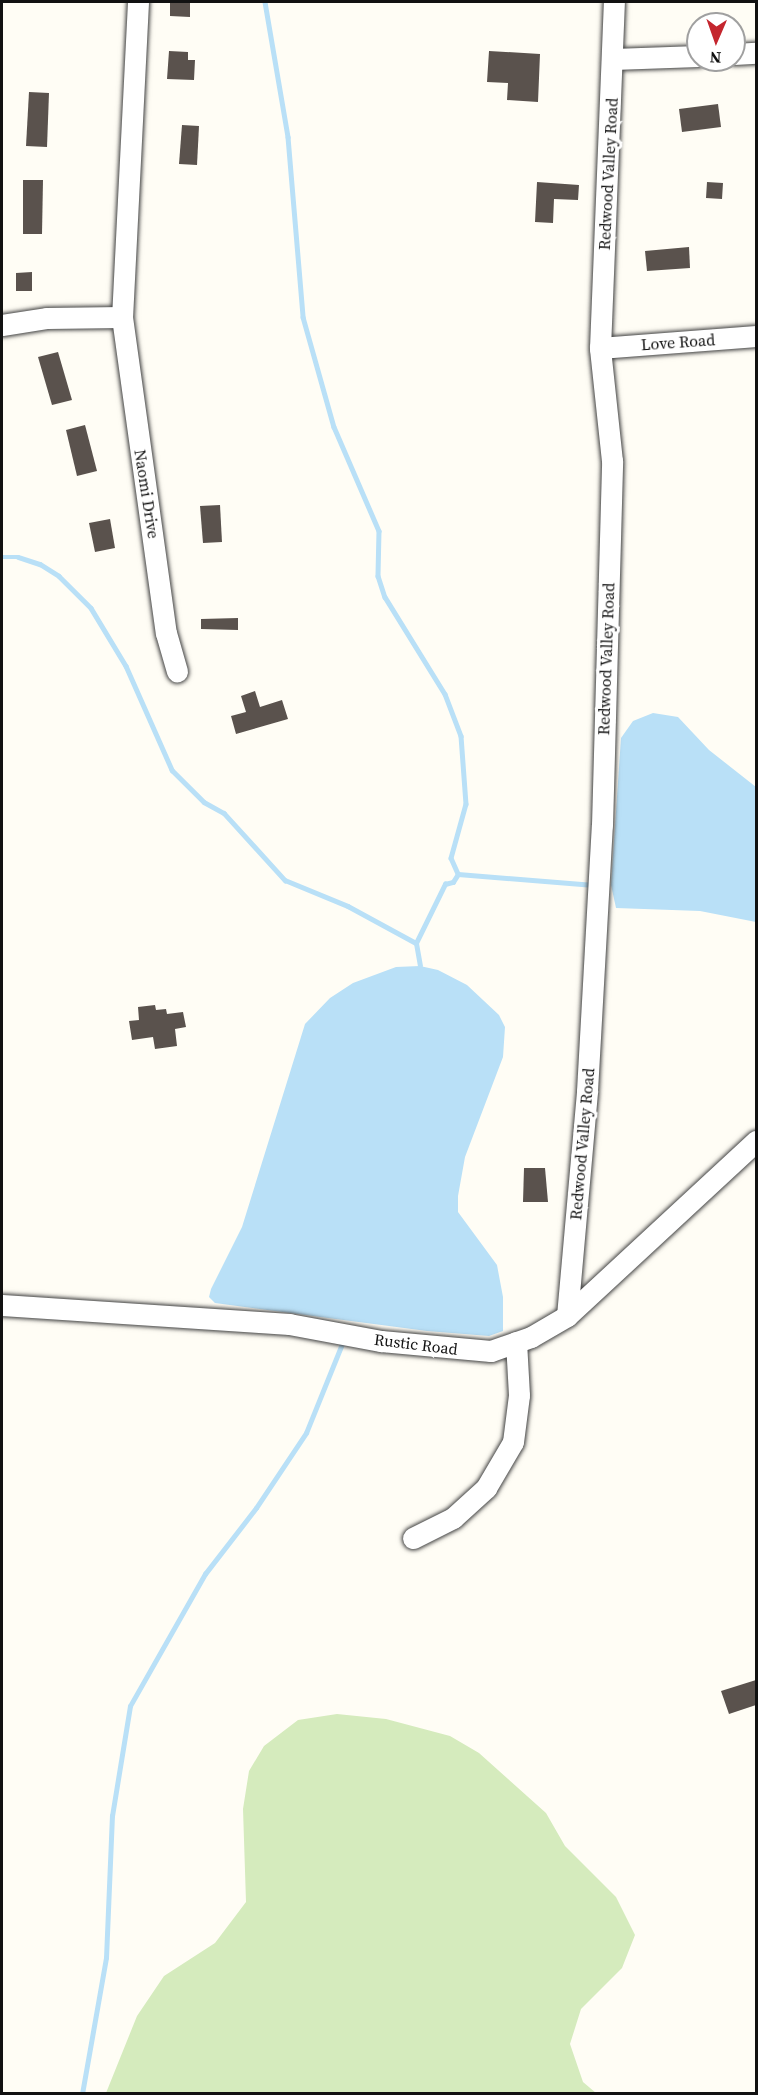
<!DOCTYPE html>
<html>
<head>
<meta charset="utf-8">
<style>
	body { margin:0 }
	#map { position:relative; width:758px; height:2095px; overflow:hidden; background:#fffdf5; font-family:"Source Serif 4",serif }
	div>[style] { position:absolute }
	.green>* { inset:0; background:#d5ebbd }
	.water>* { inset:0; background:#b9e0f7 }
	.stream>* { height:4.5px; margin:-2.25px; padding:0 2.25px; transform-origin:2.25px; border-radius:2.25px; background:#b9e0f7 }
	.building>* { inset:0; background:#5a524d }
	.roads { filter:drop-shadow(0 0 2px #444) drop-shadow(0 0 2px #444) }
	.minor>* { height:21px; margin:-10.5px; padding:0 10.5px; transform-origin:10.5px; border-radius:10.5px; background:#fff }
	span { translate:-50% -50%; white-space:nowrap; text-align:center; line-height:1.15; -webkit-text-stroke:6px #fff; paint-order:stroke }
	.street-label { font-size:16px; color:#111 }
	.frame { position:absolute; inset:0; border:3px solid #111; pointer-events:none }
	.north { position:absolute; left:686px; top:12px; width:60px; height:60px; box-sizing:border-box; background:#fff; border:2px solid #a0a0a0; border-radius:50%; rotate:182deg; font-size:16px; font-weight:700; line-height:24px; text-align:center; color:#111 }
	.north::after { content:''; display:block; margin:auto; width:21px; height:27px; background:#c4262e; clip-path:polygon(50% 0,100% 100%,50% 72%,0 100%) }
</style>
</head>
<body>
<div id="map">
	<div class="green">
		<i style="clip-path:polygon(337px 1714px,386px 1719px,450px 1736px,479px 1753px,546px 1813px,565px 1846px,616px 1897px,635px 1935px,622px 1968px,581px 2009px,570px 2044px,583px 2082px,596px 2093px,106px 2093px,137px 2016px,164px 1976px,215px 1943px,246px 1902px,243px 1809px,249px 1771px,264px 1746px,298px 1720px)"></i>
	</div>
	<div class="water">
		<i style="clip-path:polygon(653px 713px,678px 717px,709px 750px,756px 787px,756px 922px,700px 911px,616px 908px,611px 885px,621px 738px,633px 721px)"></i>
		<i style="clip-path:polygon(420px 966px,438px 970px,467px 985px,499px 1015px,505px 1027px,503px 1057px,465px 1157px,458px 1196px,458px 1212px,497px 1265px,503px 1297px,503px 1331px,489px 1336px,427px 1331px,215px 1303px,209px 1297px,211px 1289px,242px 1227px,305px 1024px,330px 998px,353px 983px,396px 967px)"></i>
	</div>
	<div class="stream">
		<i style="left:265px;top:2px;width:137px;rotate:80.3deg"></i>
		<i style="left:288px;top:137px;width:181px;rotate:85.2deg"></i>
		<i style="left:303px;top:317px;width:114px;rotate:74.3deg"></i>
		<i style="left:334px;top:427px;width:113px;rotate:66.6deg"></i>
		<i style="left:379px;top:531px;width:45px;rotate:91.3deg"></i>
		<i style="left:378px;top:576px;width:22px;rotate:72deg"></i>
		<i style="left:385px;top:597px;width:114px;rotate:58.3deg"></i>
		<i style="left:445px;top:694px;width:45px;rotate:69.1deg"></i>
		<i style="left:461px;top:736px;width:68px;rotate:85.8deg"></i>
		<i style="left:466px;top:804px;width:56px;rotate:105.5deg"></i>
		<i style="left:451px;top:858px;width:17px;rotate:66deg"></i>
		<i style="left:2px;top:557px;width:16px"></i>
		<i style="left:18px;top:557px;width:23px;rotate:18deg"></i>
		<i style="left:40px;top:564px;width:22px;rotate:32deg"></i>
		<i style="left:59px;top:576px;width:45px;rotate:45deg"></i>
		<i style="left:91px;top:608px;width:68px;rotate:58.9deg"></i>
		<i style="left:126px;top:666px;width:114px;rotate:66.1deg"></i>
		<i style="left:172px;top:770px;width:45px;rotate:45deg"></i>
		<i style="left:204px;top:802px;width:23px;rotate:29deg"></i>
		<i style="left:224px;top:813px;width:91px;rotate:47.7deg"></i>
		<i style="left:285px;top:880px;width:68px;rotate:22.4deg"></i>
		<i style="left:348px;top:906px;width:77px;rotate:28.6deg"></i>
		<i style="left:420px;top:966px;width:23px;rotate:-100deg"></i>
		<i style="left:416px;top:943px;width:66px;rotate:-63.8deg"></i>
		<i style="left:445px;top:884px;width:8px;rotate:-14deg"></i>
		<i style="left:453px;top:882px;width:9px;rotate:-58deg"></i>
		<i style="left:458px;top:874px;width:136px;rotate:4.6deg"></i>
		<i style="left:82px;top:2094px;width:138px;rotate:-80deg"></i>
		<i style="left:106px;top:1958px;width:142px;rotate:-87.6deg"></i>
		<i style="left:112px;top:1816px;width:111px;rotate:-80.7deg"></i>
		<i style="left:130px;top:1706px;width:152px;rotate:-60.4deg"></i>
		<i style="left:205px;top:1574px;width:83px;rotate:-52.3deg"></i>
		<i style="left:256px;top:1508px;width:90px;rotate:-56.3deg"></i>
		<i style="left:306px;top:1433px;width:101px;rotate:-68deg"></i>
	</div>
	<div class="building">
		<i style="clip-path:polygon(170px 2px,190px 2px,190px 17px,170px 16px)"></i>
		<i style="clip-path:polygon(169px 51px,188px 52px,188px 60px,195px 60px,194px 80px,167px 79px)"></i>
		<i style="clip-path:polygon(489px 51px,540px 54px,538px 102px,507px 100px,508px 83px,487px 82px)"></i>
		<i style="clip-path:polygon(29px 92px,49px 93px,47px 147px,26px 146px)"></i>
		<i style="clip-path:polygon(718px 104px,721px 127px,682px 132px,679px 109px)"></i>
		<i style="clip-path:polygon(182px 125px,199px 126px,197px 165px,179px 164px)"></i>
		<i style="clip-path:polygon(23px 180px,43px 180px,42px 234px,23px 234px)"></i>
		<i style="clip-path:polygon(537px 182px,579px 185px,578px 200px,554px 199px,553px 223px,535px 222px)"></i>
		<i style="clip-path:polygon(707px 182px,723px 183px,722px 199px,706px 198px)"></i>
		<i style="clip-path:polygon(689px 247px,690px 268px,647px 271px,645px 251px)"></i>
		<i style="clip-path:polygon(32px 272px,32px 291px,16px 291px,16px 273px)"></i>
		<i style="clip-path:polygon(58px 352px,72px 400px,52px 405px,38px 357px)"></i>
		<i style="clip-path:polygon(85px 425px,97px 471px,77px 476px,66px 430px)"></i>
		<i style="clip-path:polygon(220px 505px,222px 542px,203px 543px,200px 506px)"></i>
		<i style="clip-path:polygon(110px 519px,115px 548px,95px 552px,89px 523px)"></i>
		<i style="clip-path:polygon(238px 618px,238px 630px,201px 629px,201px 619px)"></i>
		<i style="clip-path:polygon(255px 691px,260px 707px,282px 700px,288px 719px,236px 734px,231px 716px,246px 712px,241px 696px)"></i>
		<i style="clip-path:polygon(155px 1005px,156px 1010px,166px 1009px,167px 1014px,183px 1012px,186px 1027px,175px 1029px,177px 1046px,155px 1049px,153px 1037px,132px 1040px,129px 1021px,139px 1020px,138px 1007px)"></i>
		<i style="clip-path:polygon(524px 1168px,545px 1168px,548px 1202px,523px 1202px)"></i>
		<i style="clip-path:polygon(756px 1680px,756px 1705px,729px 1714px,721px 1691px)"></i>
	</div>
	<div class="roads">
		<div class="minor">
			<i style="left:138px;top:2px;width:315px;rotate:92.9deg"></i>
			<i style="left:122px;top:317px;width:319px;rotate:82.1deg"></i>
			<i style="left:166px;top:633px;width:40px;rotate:74deg"></i>
			<i style="left:734px;top:54px;width:22px;rotate:-3deg"></i>
			<i style="left:613px;top:59px;width:85px;rotate:-2deg"></i>
			<i style="left:2px;top:325px;width:46px;rotate:-8.8deg"></i>
			<i style="left:47px;top:318px;width:75px;rotate:-0.8deg"></i>
			<i style="left:600px;top:348px;width:156px;rotate:-4.4deg"></i>
			<i style="left:2px;top:1305px;width:288px;rotate:3.8deg"></i>
			<i style="left:289px;top:1324px;width:94px;rotate:10.5deg"></i>
			<i style="left:381px;top:1341px;width:110px;rotate:5.2deg"></i>
			<i style="left:491px;top:1351px;width:42px;rotate:-19.3deg"></i>
			<i style="left:531px;top:1337px;width:42px;rotate:-30.3deg"></i>
			<i style="left:567px;top:1316px;width:258px;rotate:-42.8deg"></i>
			<i style="left:567px;top:1316px;width:226px;rotate:-84.9deg"></i>
			<i style="left:587px;top:1091px;width:266px;rotate:-86.8deg"></i>
			<i style="left:602px;top:825px;width:364px;rotate:-88.4deg"></i>
			<i style="left:612px;top:461px;width:114px;rotate:-96.1deg"></i>
			<i style="left:600px;top:348px;width:346px;rotate:-87.7deg"></i>
			<i style="left:413px;top:1538px;width:45px;rotate:-26.6deg"></i>
			<i style="left:453px;top:1518px;width:45px;rotate:-42.3deg"></i>
			<i style="left:486px;top:1488px;width:53px;rotate:-59.6deg"></i>
			<i style="left:513px;top:1442px;width:47px;rotate:-82.7deg"></i>
			<i style="left:519px;top:1395px;width:53px;rotate:-93.2deg"></i>
		</div>
	</div>
	<div class="street-label">
		<span style="left:608px;top:174px;rotate:-87deg">Redwood Valley Road</span>
		<span style="left:678px;top:342px;rotate:-4deg">Love Road</span>
		<span style="left:147px;top:494px;rotate:81deg">Naomi Drive</span>
		<span style="left:606px;top:659px;rotate:-88deg">Redwood Valley Road</span>
		<span style="left:582px;top:1144px;rotate:-85deg">Redwood Valley Road</span>
		<span style="left:416px;top:1344px;rotate:7deg">Rustic Road</span>
	</div>
	<div class="frame"></div>
	<div class="north">N</div>
</div>
</body>
</html>
